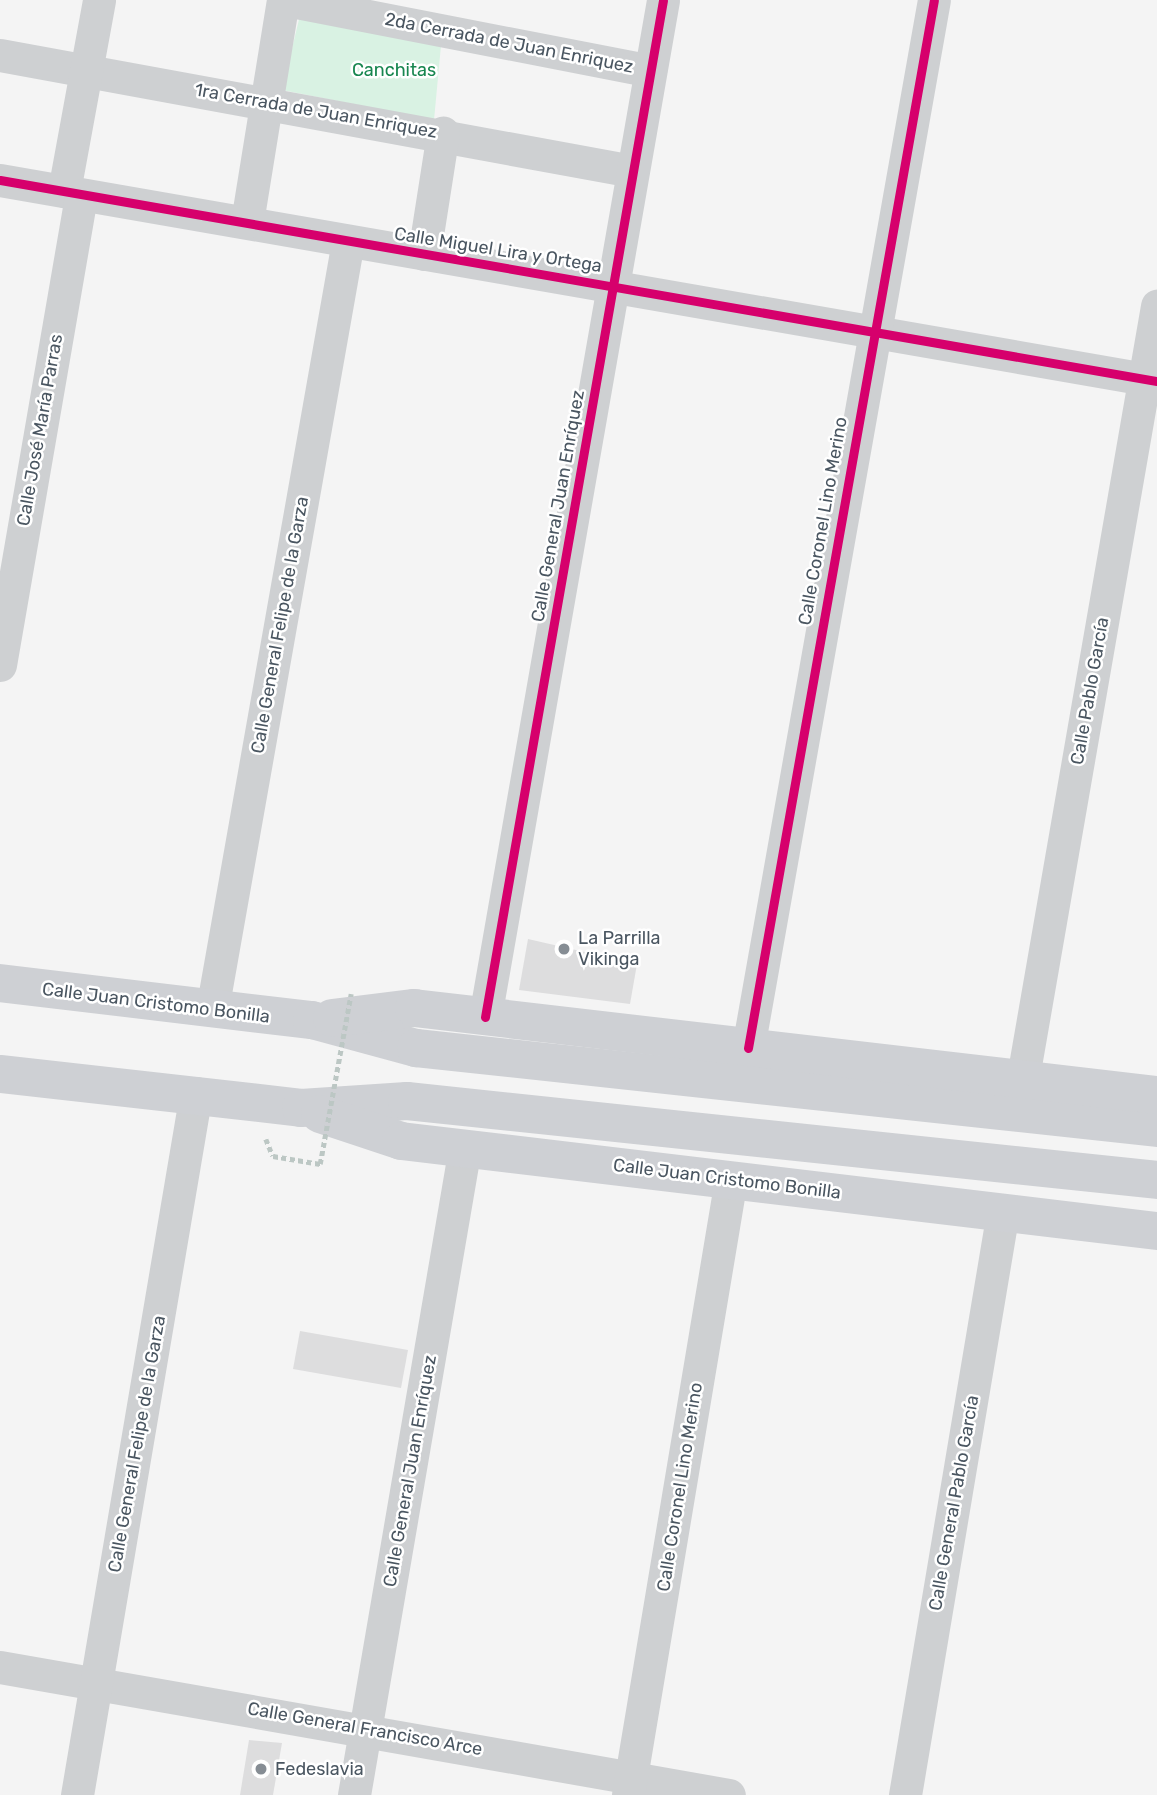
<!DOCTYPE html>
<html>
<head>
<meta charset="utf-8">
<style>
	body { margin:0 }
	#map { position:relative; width:1157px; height:1795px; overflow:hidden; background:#f4f4f4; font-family:Rubik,sans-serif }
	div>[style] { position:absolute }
	.green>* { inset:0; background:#d9f2e3 }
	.building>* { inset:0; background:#ddddde }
	.path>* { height:4.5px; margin-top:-2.25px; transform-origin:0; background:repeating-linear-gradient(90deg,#bcc7c4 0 5px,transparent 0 8.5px) }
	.street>* { height:33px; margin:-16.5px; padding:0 16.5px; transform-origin:16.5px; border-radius:16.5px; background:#ced0d2 }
	.secondary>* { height:38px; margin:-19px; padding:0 19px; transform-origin:19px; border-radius:19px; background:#ced0d4 }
	.path-bridge>* { height:4.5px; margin-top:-2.25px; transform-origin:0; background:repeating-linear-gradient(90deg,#bcc7c4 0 5px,transparent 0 8.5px) }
	.cycleway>* { height:9px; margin:-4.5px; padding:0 4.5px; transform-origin:4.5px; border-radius:4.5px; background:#d6006c }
	.dots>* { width:19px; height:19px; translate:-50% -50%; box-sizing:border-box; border:4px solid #fff; border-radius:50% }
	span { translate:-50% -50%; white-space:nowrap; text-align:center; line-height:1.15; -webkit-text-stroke:5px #fff; paint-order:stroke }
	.street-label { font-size:18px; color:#4a5661 }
	.park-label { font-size:18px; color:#17864f }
	.poi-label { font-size:18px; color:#4a5661 }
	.left { translate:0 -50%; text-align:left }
</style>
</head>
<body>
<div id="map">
	<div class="green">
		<i style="clip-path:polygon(301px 11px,442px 35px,434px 120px,282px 90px)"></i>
	</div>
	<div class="building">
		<i style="clip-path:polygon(528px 939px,637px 964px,630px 1004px,519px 990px)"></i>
		<i style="clip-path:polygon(300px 1331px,408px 1350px,401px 1388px,293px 1369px)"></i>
		<i style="clip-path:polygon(249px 1740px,282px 1743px,273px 1795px,240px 1795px)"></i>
	</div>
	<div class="path">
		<i style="left:266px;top:1139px;width:18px;rotate:68deg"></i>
		<i style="left:273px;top:1156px;width:48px;rotate:9.7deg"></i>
	</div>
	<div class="street">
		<i style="left:286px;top:0;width:371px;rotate:11deg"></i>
		<i style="left:0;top:55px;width:643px;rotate:10.4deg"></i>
		<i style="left:0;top:180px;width:1174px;rotate:9.86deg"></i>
		<i style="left:64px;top:191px;width:194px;rotate:-79.6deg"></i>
		<i style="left:247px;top:222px;width:225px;rotate:-80.8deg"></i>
		<i style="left:424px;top:254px;width:123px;rotate:-81.1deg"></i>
		<i style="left:0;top:665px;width:477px;rotate:-80.2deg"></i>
		<i style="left:212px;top:1010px;width:781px;rotate:-79.97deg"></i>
		<i style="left:485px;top:1017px;width:1032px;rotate:-80.07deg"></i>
		<i style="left:748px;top:1048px;width:1064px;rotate:-79.94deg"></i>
		<i style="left:1023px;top:1077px;width:783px;rotate:-80.14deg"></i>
		<i style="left:0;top:1667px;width:740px;rotate:9.96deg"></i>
		<i style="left:77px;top:1795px;width:712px;rotate:-80.38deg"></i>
		<i style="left:354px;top:1795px;width:657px;rotate:-80.28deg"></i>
		<i style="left:628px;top:1795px;width:625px;rotate:-80.51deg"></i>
		<i style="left:905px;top:1795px;width:592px;rotate:-80.47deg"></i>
	</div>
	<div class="secondary">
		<i style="left:0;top:983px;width:314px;rotate:6.8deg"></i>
		<i style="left:312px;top:1020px;width:108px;rotate:15.1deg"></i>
		<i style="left:416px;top:1048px;width:745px;rotate:6.16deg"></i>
		<i style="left:332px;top:1018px;width:83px;rotate:-7deg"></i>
		<i style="left:414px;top:1008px;width:748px;rotate:6.68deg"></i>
		<i style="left:0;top:1074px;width:303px;rotate:6.4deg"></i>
		<i style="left:301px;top:1108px;width:106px;rotate:-3.8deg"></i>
		<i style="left:407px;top:1101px;width:754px;rotate:6.01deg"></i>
		<i style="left:320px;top:1114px;width:85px;rotate:18.4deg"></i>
		<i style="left:401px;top:1141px;width:761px;rotate:6.79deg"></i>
	</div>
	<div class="path-bridge">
		<i style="left:320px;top:1164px;width:173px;rotate:-79.7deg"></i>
	</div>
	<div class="cycleway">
		<i style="left:0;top:180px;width:1174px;rotate:9.86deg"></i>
		<i style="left:485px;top:1017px;width:1032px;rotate:-80.07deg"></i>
		<i style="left:748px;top:1048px;width:1064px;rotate:-79.94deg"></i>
	</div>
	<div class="dots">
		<i style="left:564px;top:949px;background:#868d94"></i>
		<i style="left:261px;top:1769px;background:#868d94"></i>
	</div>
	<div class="street-label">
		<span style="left:509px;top:43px;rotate:11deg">2da Cerrada de Juan Enriquez</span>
		<span style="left:316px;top:111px;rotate:10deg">1ra Cerrada de Juan Enriquez</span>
		<span style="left:498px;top:250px;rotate:9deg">Calle Miguel Lira y Ortega</span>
		<span style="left:40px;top:430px;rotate:-80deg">Calle José María Parras</span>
		<span style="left:558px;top:506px;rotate:-80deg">Calle General Juan Enríquez</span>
		<span style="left:823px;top:521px;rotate:-80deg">Calle Coronel Lino Merino</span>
		<span style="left:280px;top:625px;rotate:-80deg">Calle General Felipe de la Garza</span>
		<span style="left:1090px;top:691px;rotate:-80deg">Calle Pablo García</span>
		<span style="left:156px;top:1003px;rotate:7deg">Calle Juan Cristomo Bonilla</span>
		<span style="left:727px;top:1179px;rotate:7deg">Calle Juan Cristomo Bonilla</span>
		<span style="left:137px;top:1444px;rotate:-80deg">Calle General Felipe de la Garza</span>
		<span style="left:410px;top:1471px;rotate:-80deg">Calle General Juan Enríquez</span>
		<span style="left:680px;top:1487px;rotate:-81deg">Calle Coronel Lino Merino</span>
		<span style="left:954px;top:1503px;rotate:-80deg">Calle General Pablo García</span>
		<span style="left:365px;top:1729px;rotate:10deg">Calle General Francisco Arce</span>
	</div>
	<div class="park-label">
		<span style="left:394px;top:70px">Canchitas</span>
	</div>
	<div class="poi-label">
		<span class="left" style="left:578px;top:949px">La Parrilla<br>Vikinga</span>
		<span class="left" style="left:275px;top:1769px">Fedeslavia</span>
	</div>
</div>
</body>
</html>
